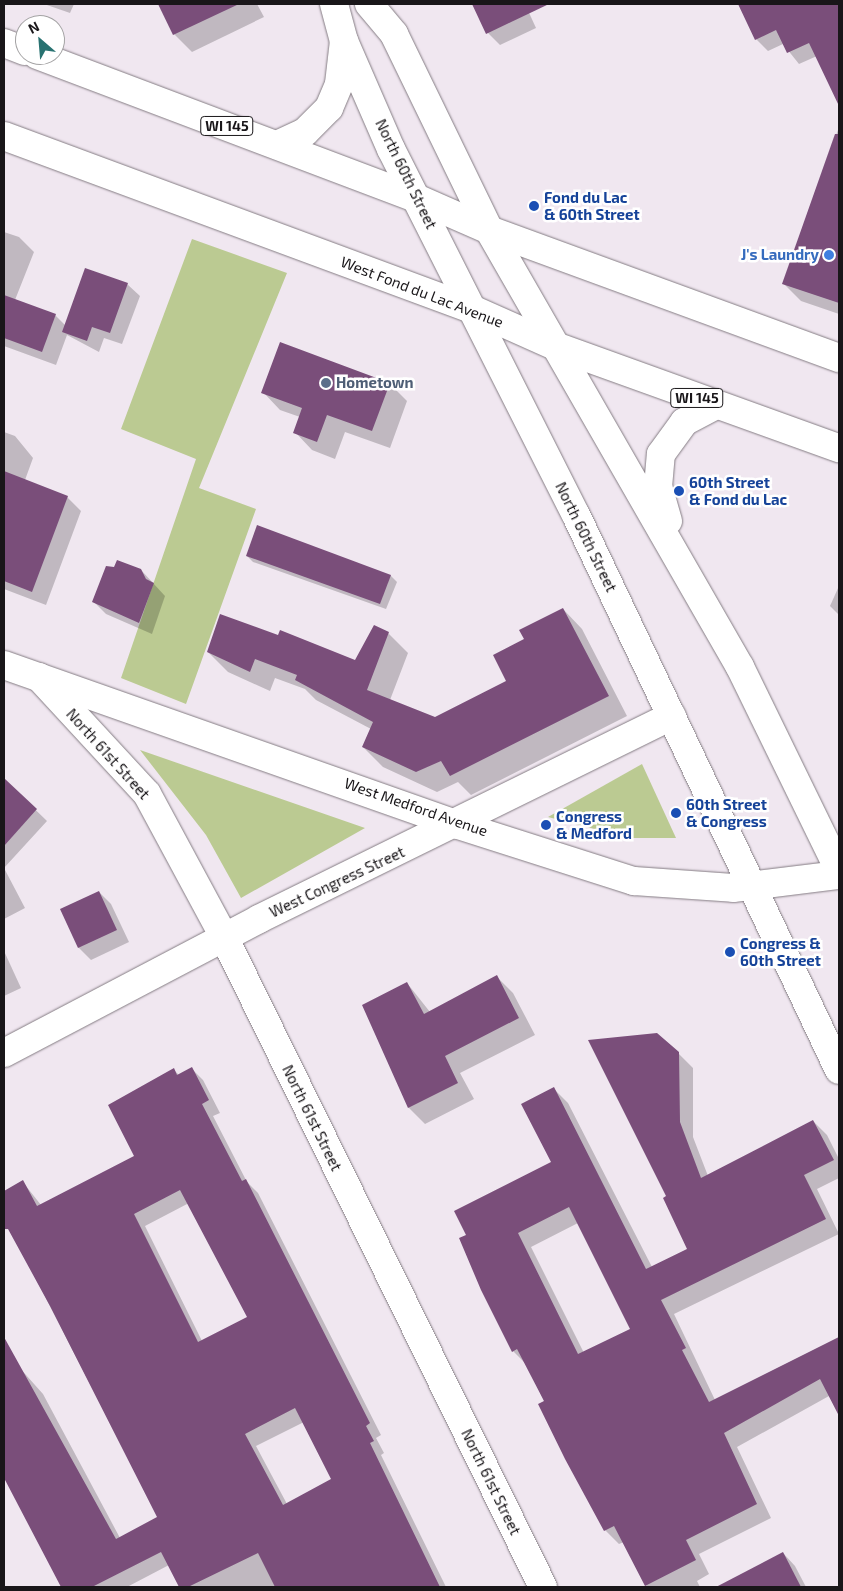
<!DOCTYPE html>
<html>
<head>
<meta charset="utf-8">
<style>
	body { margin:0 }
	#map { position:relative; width:843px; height:1591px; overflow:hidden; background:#f0e7f0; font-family:"Exo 2",sans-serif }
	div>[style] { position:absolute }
	.green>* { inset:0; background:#bbca92 }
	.shadow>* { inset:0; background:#0003 }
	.building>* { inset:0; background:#7a4e7a }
	.roads { filter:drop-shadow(0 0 1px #847c83) drop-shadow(0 0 1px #847c83) }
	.minor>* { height:28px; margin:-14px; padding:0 14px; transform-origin:14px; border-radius:14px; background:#fff }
	.major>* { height:28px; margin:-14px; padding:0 14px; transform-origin:14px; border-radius:14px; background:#fff }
	.dots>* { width:14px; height:14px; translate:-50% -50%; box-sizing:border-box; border:2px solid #fff; border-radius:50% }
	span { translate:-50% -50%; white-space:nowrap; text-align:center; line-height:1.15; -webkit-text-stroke:5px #fff; paint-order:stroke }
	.shield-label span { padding:1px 4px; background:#fff; border:1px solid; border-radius:4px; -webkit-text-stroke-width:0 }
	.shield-label { font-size:14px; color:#191619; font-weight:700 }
	.street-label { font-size:15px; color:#191619 }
	.transit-label { font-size:15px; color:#164399; font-weight:700 }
	.left { translate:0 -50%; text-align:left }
	.shop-label { font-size:15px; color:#366cbe; font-weight:700 }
	.right { translate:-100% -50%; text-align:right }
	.service-label { font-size:15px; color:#4e5e75; font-weight:700 }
	.frame { position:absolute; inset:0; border:5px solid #191619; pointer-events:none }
	.north { position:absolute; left:15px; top:15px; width:50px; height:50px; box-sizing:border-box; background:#fff; border:1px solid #a3a2a3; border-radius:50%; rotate:333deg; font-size:14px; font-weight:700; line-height:20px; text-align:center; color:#191619 }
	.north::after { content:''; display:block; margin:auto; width:18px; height:22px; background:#287271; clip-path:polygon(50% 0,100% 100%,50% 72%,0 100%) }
</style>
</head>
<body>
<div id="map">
	<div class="green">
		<i style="clip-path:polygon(192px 239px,287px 273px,199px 488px,256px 509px,186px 704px,121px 678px,196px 459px,121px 429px)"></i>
		<i style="clip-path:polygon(140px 750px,365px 828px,241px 898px,206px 835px)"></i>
		<i style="clip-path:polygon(642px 764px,676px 838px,630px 838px,548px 817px)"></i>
	</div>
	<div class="shadow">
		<i style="clip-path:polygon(44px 4px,74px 4px,70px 13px)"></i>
		<i style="clip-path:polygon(160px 4px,257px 4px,264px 17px,192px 52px,174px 34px)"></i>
		<i style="clip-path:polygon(473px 4px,525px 4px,536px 28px,500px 45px,488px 33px)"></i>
		<i style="clip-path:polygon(764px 4px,839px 4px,839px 83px,817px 56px,799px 64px,783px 44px,768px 51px,756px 39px,744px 13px)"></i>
		<i style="clip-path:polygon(839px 127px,839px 314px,801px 301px,784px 284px)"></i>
		<i style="clip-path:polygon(4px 232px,19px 237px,34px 252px,15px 300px,55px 315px,66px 326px,127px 284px,140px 296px,122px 344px,104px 338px,99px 352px,67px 335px,56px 365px,4px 346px)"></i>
		<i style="clip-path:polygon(390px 384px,407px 401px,390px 448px,345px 432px,335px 459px,312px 450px,295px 432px,300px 417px,280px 410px,263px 392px)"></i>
		<i style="clip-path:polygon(4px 432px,15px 436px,33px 458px,25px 480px,67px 497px,81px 511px,46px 605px,4px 589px)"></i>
		<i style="clip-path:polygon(258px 527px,391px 576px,397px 582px,386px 609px,253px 562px,247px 556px)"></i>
		<i style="clip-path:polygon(141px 570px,165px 596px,152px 634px,106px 614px,94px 602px)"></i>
		<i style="clip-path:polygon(839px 586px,839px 615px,830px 606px)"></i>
		<i style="clip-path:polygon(563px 609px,582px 629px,627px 716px,471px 795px,458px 782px,437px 792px,383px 767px,363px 747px,371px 729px,316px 700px,305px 689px,275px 678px,270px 691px,228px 672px,208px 652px,356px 661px,388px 633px,408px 653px,390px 700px,435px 719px,508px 681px,525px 640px)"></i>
		<i style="clip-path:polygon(13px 788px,47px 821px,4px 868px,25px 908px,4px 919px,4px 790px,8px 794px)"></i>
		<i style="clip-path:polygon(99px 892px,111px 904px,129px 942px,91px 960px,79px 948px,61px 910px)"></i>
		<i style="clip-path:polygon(4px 951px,21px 988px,4px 996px)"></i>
		<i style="clip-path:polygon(497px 977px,513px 993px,535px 1035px,460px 1073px,474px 1099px,425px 1124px,409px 1108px,364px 1005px,407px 983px,430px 1012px)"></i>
		<i style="clip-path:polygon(evenodd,678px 1053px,693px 1068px,693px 1137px,708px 1176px,813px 1121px,827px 1135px,839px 1159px,839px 1178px,817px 1189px,839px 1234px,674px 1314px,715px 1400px,839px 1337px,839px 1414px,829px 1396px,737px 1447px,771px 1518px,699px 1554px,709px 1574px,697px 1581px,700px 1587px,647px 1587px,624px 1542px,619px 1544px,605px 1530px,527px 1365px,513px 1351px,468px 1235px,553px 1163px,554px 1089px,568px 1103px,652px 1267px,688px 1249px,668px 1197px,678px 1053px,578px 1223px,631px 1329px,584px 1353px,531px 1247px,578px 1223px)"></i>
		<i style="clip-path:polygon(evenodd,192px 1069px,203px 1080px,220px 1113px,213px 1116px,247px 1182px,258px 1193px,381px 1435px,376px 1438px,384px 1453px,381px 1455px,446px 1587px,180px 1587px,169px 1565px,127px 1587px,62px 1587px,4px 1475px,4px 1350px,14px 1368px,18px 1366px,43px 1394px,120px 1538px,159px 1518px,4px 1217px,4px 1192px,22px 1181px,41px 1205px,136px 1157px,174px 1070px,179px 1075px,192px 1069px,189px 1203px,249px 1318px,202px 1341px,145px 1226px,189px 1203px,192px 1069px,304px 1422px,332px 1479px,287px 1504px,256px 1446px,304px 1422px)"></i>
		<i style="clip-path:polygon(783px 1553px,795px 1566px,806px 1587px,760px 1587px,751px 1570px)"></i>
	</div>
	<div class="building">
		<i style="clip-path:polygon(158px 4px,239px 4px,173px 35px)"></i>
		<i style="clip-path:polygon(472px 4px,549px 4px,486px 34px)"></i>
		<i style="clip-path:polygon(738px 4px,839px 4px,839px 106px,809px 43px,787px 53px,776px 30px,755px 40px)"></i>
		<i style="clip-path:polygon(835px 134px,839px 134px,839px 303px,782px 284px)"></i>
		<i style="clip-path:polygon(85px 268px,128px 283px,110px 333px,92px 327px,87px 341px,62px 332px)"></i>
		<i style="clip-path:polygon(4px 295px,56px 314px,42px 352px,4px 338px)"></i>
		<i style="clip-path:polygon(280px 342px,390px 383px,372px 431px,327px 415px,317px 442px,293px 433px,302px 408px,261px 393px)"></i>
		<i style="clip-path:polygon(4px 471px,68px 496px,32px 592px,4px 581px)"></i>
		<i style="clip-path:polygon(257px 525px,391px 575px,380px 604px,246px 556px)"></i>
		<i style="clip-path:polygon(117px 560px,141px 569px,146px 579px,154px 583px,139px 623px,92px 602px,106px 566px,114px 567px)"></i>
		<i style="clip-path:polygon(563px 608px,609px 696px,450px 776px,441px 761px,416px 772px,362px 747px,373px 722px,295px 680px,297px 675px,255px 659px,250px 672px,207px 652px,220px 614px,278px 635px,280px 630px,355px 660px,374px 625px,389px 632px,367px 690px,435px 717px,506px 681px,493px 655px,524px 639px,519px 630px)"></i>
		<i style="clip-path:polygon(4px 778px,37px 809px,4px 846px)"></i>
		<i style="clip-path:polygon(99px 891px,117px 930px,78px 948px,60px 909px)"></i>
		<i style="clip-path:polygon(497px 975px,519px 1018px,445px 1056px,458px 1083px,408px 1108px,362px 1005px,407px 982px,424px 1014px)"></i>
		<i style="clip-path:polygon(evenodd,657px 1033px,679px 1052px,680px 1122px,701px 1178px,813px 1120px,834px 1160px,804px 1175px,826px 1219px,661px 1300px,686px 1348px,682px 1350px,709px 1402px,839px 1337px,839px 1416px,820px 1379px,724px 1433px,757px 1504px,686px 1540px,696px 1560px,645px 1586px,614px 1526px,604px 1531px,565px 1459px,538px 1404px,544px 1401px,517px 1349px,512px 1352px,481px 1290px,459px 1238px,466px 1235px,454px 1211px,551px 1162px,521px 1104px,554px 1087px,646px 1269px,687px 1249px,663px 1198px,666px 1196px,588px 1040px,657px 1033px,569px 1207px,630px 1329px,578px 1354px,518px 1233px,569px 1207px)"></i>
		<i style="clip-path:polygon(evenodd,192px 1067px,209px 1100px,202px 1104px,242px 1181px,246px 1179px,370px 1423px,366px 1426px,374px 1441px,370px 1443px,440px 1587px,275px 1587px,258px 1553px,188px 1587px,179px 1587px,161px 1552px,92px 1587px,61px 1587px,4px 1478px,4px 1337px,116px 1539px,157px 1517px,50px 1306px,8px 1229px,4px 1229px,4px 1191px,23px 1180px,37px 1206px,134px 1156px,108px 1105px,174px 1068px,177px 1075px,192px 1067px,180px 1190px,247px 1317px,198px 1342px,134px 1214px,180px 1190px,192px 1067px,295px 1408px,331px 1479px,283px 1505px,245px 1434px,295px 1408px)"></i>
		<i style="clip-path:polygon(783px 1552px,801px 1587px,716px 1587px)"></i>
	</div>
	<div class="roads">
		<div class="minor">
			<i style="left:4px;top:665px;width:481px;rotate:19.4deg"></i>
			<i style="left:458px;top:825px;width:185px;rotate:17.7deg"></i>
			<i style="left:634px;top:881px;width:99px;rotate:4deg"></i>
			<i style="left:733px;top:888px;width:107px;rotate:-7deg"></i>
			<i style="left:39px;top:677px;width:159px;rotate:47.3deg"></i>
			<i style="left:147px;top:794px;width:162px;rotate:61.7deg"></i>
			<i style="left:224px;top:937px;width:724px;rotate:63.86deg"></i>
			<i style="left:4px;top:1053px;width:288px;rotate:-27.7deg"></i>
			<i style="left:259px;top:919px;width:460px;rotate:-26.2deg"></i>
		</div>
		<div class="major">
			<i style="left:334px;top:4px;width:38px;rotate:75deg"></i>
			<i style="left:344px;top:41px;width:118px;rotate:66.5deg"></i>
			<i style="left:391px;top:149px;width:410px;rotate:63.2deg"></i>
			<i style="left:576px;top:515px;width:614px;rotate:64.64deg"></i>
			<i style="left:369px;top:4px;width:39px;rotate:50deg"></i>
			<i style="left:394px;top:34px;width:218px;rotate:64.1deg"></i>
			<i style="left:489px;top:230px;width:504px;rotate:60.13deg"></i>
			<i style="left:740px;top:667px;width:226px;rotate:64deg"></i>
			<i style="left:4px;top:43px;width:22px;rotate:21deg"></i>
			<i style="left:37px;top:55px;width:405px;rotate:20.7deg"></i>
			<i style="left:416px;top:198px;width:80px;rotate:23.7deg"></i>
			<i style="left:489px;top:230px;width:373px;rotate:20.1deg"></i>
			<i style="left:4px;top:136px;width:501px;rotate:20.32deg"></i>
			<i style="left:474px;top:310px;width:89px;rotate:24deg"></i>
			<i style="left:555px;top:346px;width:302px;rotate:19.8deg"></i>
			<i style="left:277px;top:145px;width:31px;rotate:-25deg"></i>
			<i style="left:305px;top:132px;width:34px;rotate:-45deg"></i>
			<i style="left:329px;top:108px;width:26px;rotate:-67deg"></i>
			<i style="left:339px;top:84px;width:43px;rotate:-83.4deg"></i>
			<i style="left:668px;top:521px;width:35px;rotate:-106deg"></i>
			<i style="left:658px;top:487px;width:33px;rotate:-85deg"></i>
			<i style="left:661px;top:454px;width:39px;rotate:-54deg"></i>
			<i style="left:684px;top:422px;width:36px;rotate:-28deg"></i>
		</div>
	</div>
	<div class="dots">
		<i style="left:534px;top:206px;background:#1a4fb4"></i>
		<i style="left:829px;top:255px;background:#3f7fe0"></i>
		<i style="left:326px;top:383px;background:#5c6f8a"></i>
		<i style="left:679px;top:491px;background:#1a4fb4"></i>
		<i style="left:676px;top:813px;background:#1a4fb4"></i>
		<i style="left:546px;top:825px;background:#1a4fb4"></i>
		<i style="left:730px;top:952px;background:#1a4fb4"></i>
	</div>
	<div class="shield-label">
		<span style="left:227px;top:126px">WI 145</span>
		<span style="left:697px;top:398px">WI 145</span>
	</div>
	<div class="street-label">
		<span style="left:406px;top:174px;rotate:64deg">North 60th Street</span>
		<span style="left:422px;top:292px;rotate:21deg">West Fond du Lac Avenue</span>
		<span style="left:586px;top:537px;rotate:64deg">North 60th Street</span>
		<span style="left:108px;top:754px;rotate:48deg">North 61st Street</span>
		<span style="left:416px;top:807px;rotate:19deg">West Medford Avenue</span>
		<span style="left:337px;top:882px;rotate:-25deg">West Congress Street</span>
		<span style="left:312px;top:1118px;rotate:64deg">North 61st Street</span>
		<span style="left:491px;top:1482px;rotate:64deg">North 61st Street</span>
	</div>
	<div class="transit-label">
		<span class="left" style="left:544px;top:206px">Fond du Lac<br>&amp; 60th Street</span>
		<span class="left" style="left:689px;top:491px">60th Street<br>&amp; Fond du Lac</span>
		<span class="left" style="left:686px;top:813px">60th Street<br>&amp; Congress</span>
		<span class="left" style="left:556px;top:825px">Congress<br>&amp; Medford</span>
		<span class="left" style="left:740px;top:952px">Congress &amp;<br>60th Street</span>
	</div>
	<div class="shop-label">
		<span class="right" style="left:819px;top:255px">J's Laundry</span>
	</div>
	<div class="service-label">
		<span class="left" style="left:336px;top:383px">Hometown</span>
	</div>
	<div class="frame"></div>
	<div class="north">N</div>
</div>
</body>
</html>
